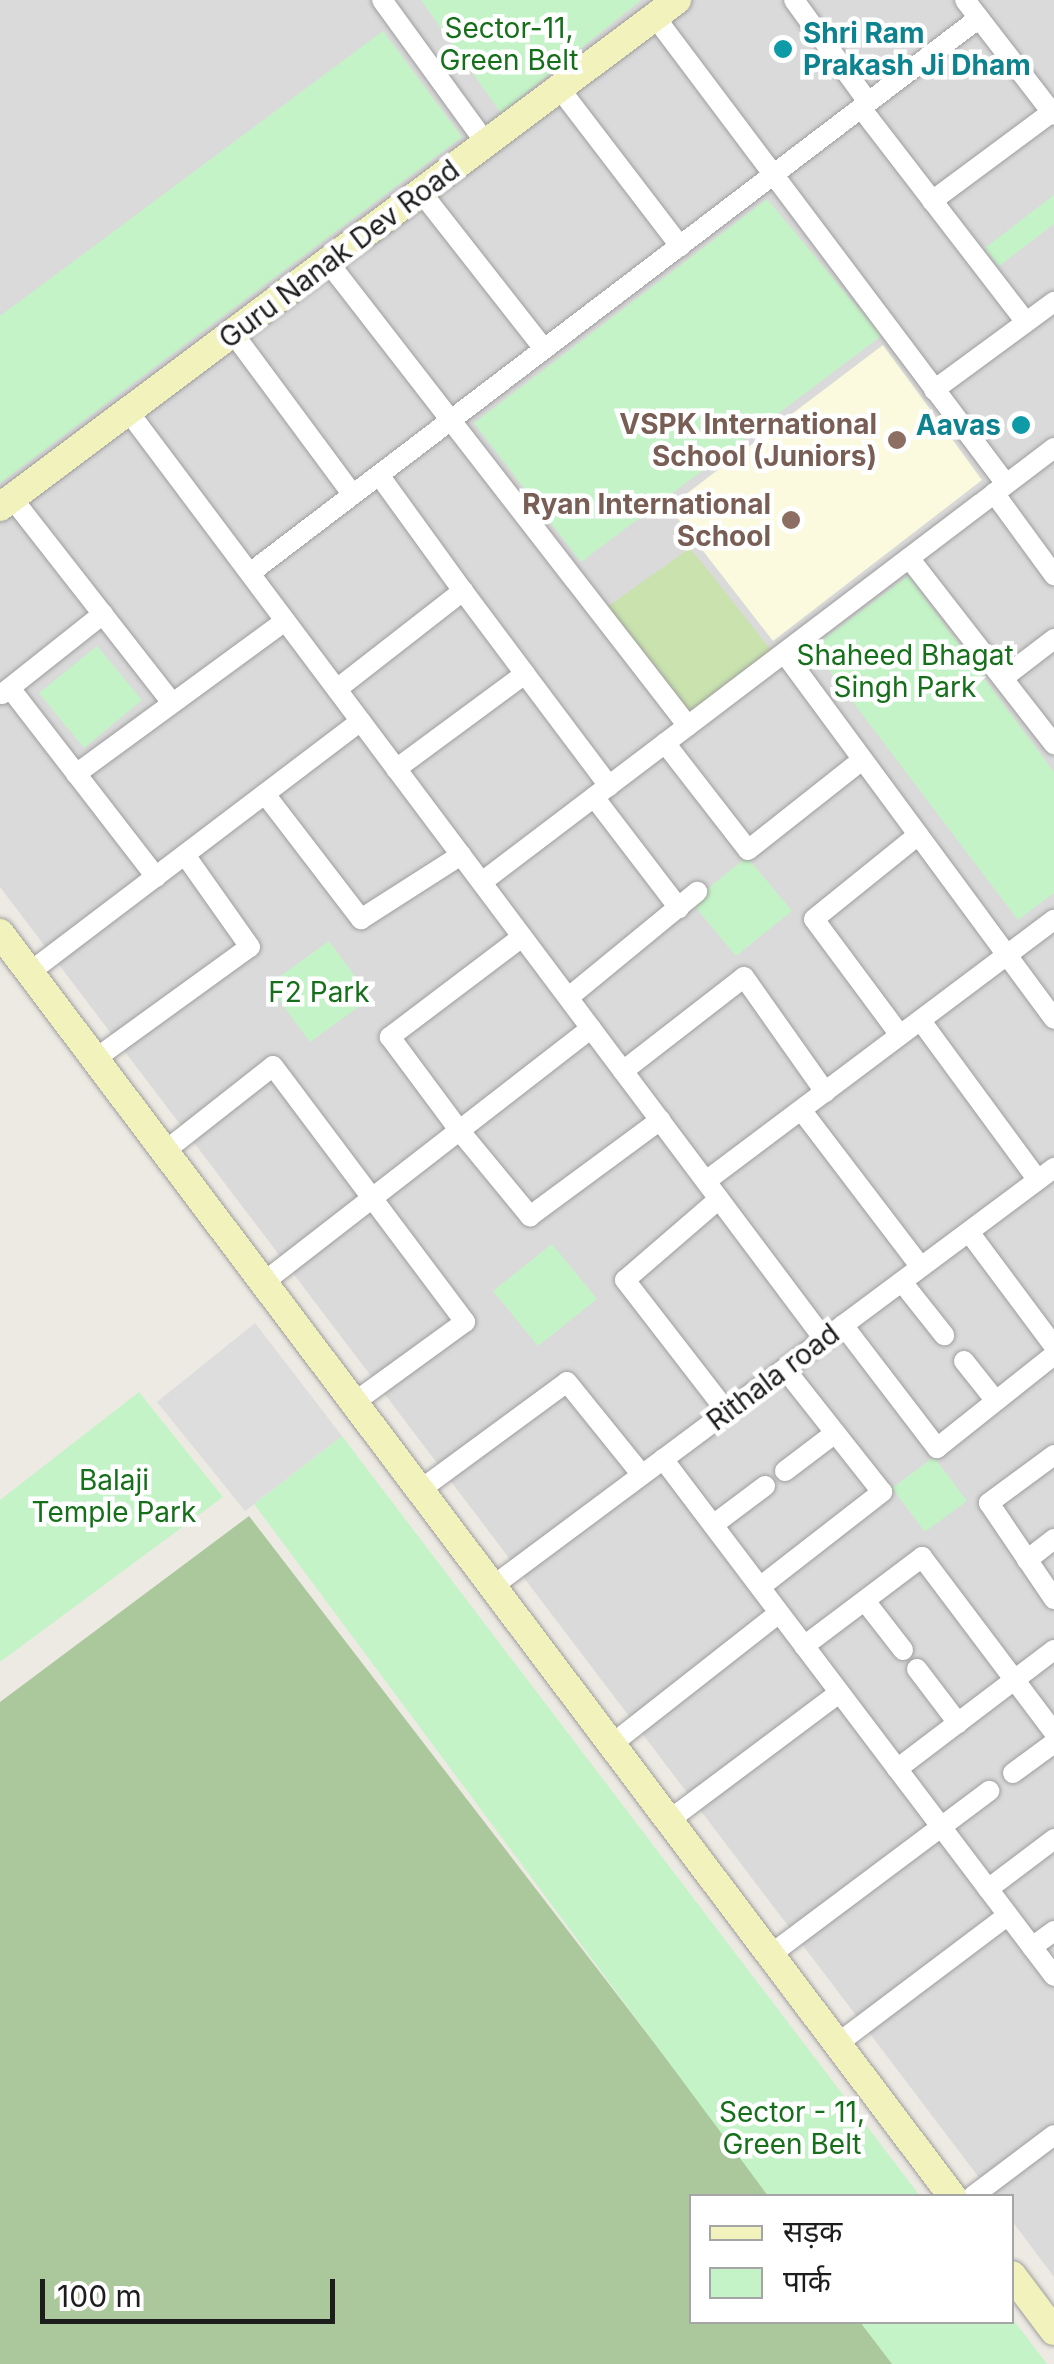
<!DOCTYPE html>
<html>
<head>
<meta charset="utf-8">
<style>
	body { margin:0 }
	#map { position:relative; width:1054px; height:2364px; overflow:hidden; background:#edeae4; font-family:Inter,"Noto Sans Devanagari",sans-serif }
	div>[style] { position:absolute }
	.residential>* { inset:0; background:#dbdada }
	.education>* { inset:0; background:#fbfade }
	.grass>* { inset:0; background:#c9e2ae }
	.forest>* { inset:0; background:#abc89c }
	.park>* { inset:0; background:#c4f3c7 }
	.parking>* { inset:0; background:#ddd }
	.roads { filter:drop-shadow(0 0 2px #9e9e9e) drop-shadow(0 0 2px #9e9e9e) }
	.street>* { height:20px; margin:-10px; padding:0 10px; transform-origin:10px; border-radius:10px; background:#fff }
	.secondary>* { height:28px; margin:-14px; padding:0 14px; transform-origin:14px; border-radius:14px; background:#f1f2bc }
	.dots>* { width:28px; height:28px; translate:-50% -50%; box-sizing:border-box; border:5px solid #fff; border-radius:50% }
	span { translate:-50% -50%; white-space:nowrap; text-align:center; line-height:1.15; -webkit-text-stroke:9px #fff; paint-order:stroke }
	.park-label { font-size:28px; color:#166f1b }
	.culture-label { font-size:28px; color:#0d838f; font-weight:700 }
	.left { translate:0 -50%; text-align:left }
	.right { translate:-100% -50%; text-align:right }
	.street-label { font-size:28px; color:#1d1d1d }
	.education-label { font-size:28px; color:#785e54; font-weight:700 }
	.legend { position:absolute; left:689px; top:2194px; width:325px; height:130px; box-sizing:border-box; background:#fff; border:2px solid #a5a5a5; margin:0; padding:12px 18px; list-style:none; font-size:30px; color:#1d1d1d }
	.legend li { display:flex; align-items:center; gap:20px; height:50px }
	.legend b { width:50px; border:2px solid #a5a5a5 }
	.scale { position:absolute; left:40px; top:2279px; width:295px; height:45px; box-sizing:border-box; border:5px solid #1d1d1d; border-top:0; padding-left:12px; font-size:30px; line-height:35px; white-space:nowrap; color:#1d1d1d; -webkit-text-stroke:8px #fff; paint-order:stroke }
</style>
</head>
<body>
<div id="map">
	<div class="residential">
		<i style="clip-path:polygon(0 0,1054px 0,1054px 2277px,1012px 2221px,1012px 2196px,993px 2196px,0 887px)"></i>
	</div>
	<div class="education">
		<i style="clip-path:polygon(883px 345px,982px 480px,773px 641px,669px 507px)"></i>
	</div>
	<div class="grass">
		<i style="clip-path:polygon(690px 548px,772px 651px,691px 717px,607px 607px)"></i>
	</div>
	<div class="forest">
		<i style="clip-path:polygon(249px 1516px,772px 2196px,692px 2196px,692px 2322px,868px 2322px,900px 2364px,0 2364px,0 1702px)"></i>
	</div>
	<div class="park">
		<i style="clip-path:polygon(421px 0,641px 0,501px 113px)"></i>
		<i style="clip-path:polygon(383px 31px,462px 137px,0 483px,0 316px)"></i>
		<i style="clip-path:polygon(1054px 195px,1054px 224px,999px 266px,985px 248px)"></i>
		<i style="clip-path:polygon(767px 199px,881px 336px,581px 562px,474px 423px)"></i>
		<i style="clip-path:polygon(908px 576px,1054px 772px,1054px 893px,1018px 920px,812px 648px)"></i>
		<i style="clip-path:polygon(97px 646px,142px 700px,84px 748px,39px 693px)"></i>
		<i style="clip-path:polygon(747px 857px,792px 911px,736px 956px,691px 902px)"></i>
		<i style="clip-path:polygon(329px 941px,371px 998px,310px 1042px,268px 985px)"></i>
		<i style="clip-path:polygon(552px 1244px,597px 1299px,538px 1346px,493px 1291px)"></i>
		<i style="clip-path:polygon(139px 1392px,223px 1497px,0 1662px,0 1500px)"></i>
		<i style="clip-path:polygon(342px 1436px,920px 2196px,768px 2196px,254px 1504px)"></i>
		<i style="clip-path:polygon(934px 1457px,967px 1501px,925px 1532px,892px 1488px)"></i>
		<i style="clip-path:polygon(1012px 2318px,1047px 2364px,892px 2364px,860px 2322px)"></i>
	</div>
	<div class="parking">
		<i style="clip-path:polygon(255px 1323px,342px 1436px,245px 1511px,157px 1402px)"></i>
	</div>
	<div class="roads">
		<div class="street">
			<i style="left:382px;top:0;width:177px;rotate:54deg"></i>
			<i style="left:794px;top:0;width:126px;rotate:54deg"></i>
			<i style="left:965px;top:0;width:145px;rotate:52.3deg"></i>
			<i style="left:655px;top:17px;width:584px;rotate:53.07deg"></i>
			<i style="left:560px;top:89px;width:198px;rotate:52.6deg"></i>
			<i style="left:861px;top:108px;width:270px;rotate:52.4deg"></i>
			<i style="left:421px;top:192px;width:199px;rotate:51.9deg"></i>
			<i style="left:932px;top:201px;width:149px;rotate:-36.6deg"></i>
			<i style="left:328px;top:262px;width:587px;rotate:52.19deg"></i>
			<i style="left:233px;top:333px;width:200px;rotate:53.5deg"></i>
			<i style="left:934px;top:390px;width:149px;rotate:-36.3deg"></i>
			<i style="left:128px;top:411px;width:1160px;rotate:53.13deg"></i>
			<i style="left:994px;top:493px;width:102px;rotate:53.8deg"></i>
			<i style="left:12px;top:498px;width:260px;rotate:52deg"></i>
			<i style="left:909px;top:558px;width:236px;rotate:52.1deg"></i>
			<i style="left:250px;top:573px;width:916px;rotate:-37.28deg"></i>
			<i style="left:463px;top:591px;width:104px;rotate:53.2deg"></i>
			<i style="left:785px;top:654px;width:453px;rotate:53.6deg"></i>
			<i style="left:1003px;top:678px;width:64px;rotate:-37.4deg"></i>
			<i style="left:10px;top:688px;width:239px;rotate:52.3deg"></i>
			<i style="left:337px;top:689px;width:160px;rotate:-37.9deg"></i>
			<i style="left:463px;top:591px;width:143px;rotate:-125.9deg"></i>
			<i style="left:2px;top:694px;width:129px;rotate:-38.4deg"></i>
			<i style="left:665px;top:743px;width:135px;rotate:52.2deg"></i>
			<i style="left:748px;top:850px;width:145px;rotate:-38.3deg"></i>
			<i style="left:396px;top:769px;width:160px;rotate:-36.4deg"></i>
			<i style="left:525px;top:674px;width:140px;rotate:53.1deg"></i>
			<i style="left:76px;top:774px;width:259px;rotate:-36.2deg"></i>
			<i style="left:265px;top:794px;width:158px;rotate:52.5deg"></i>
			<i style="left:361px;top:919px;width:119px;rotate:-32.6deg"></i>
			<i style="left:594px;top:797px;width:140px;rotate:52.6deg"></i>
			<i style="left:482px;top:882px;width:718px;rotate:-37.19deg"></i>
			<i style="left:522px;top:937px;width:166px;rotate:142.9deg"></i>
			<i style="left:390px;top:1037px;width:116px;rotate:53.4deg"></i>
			<i style="left:459px;top:1130px;width:112px;rotate:50.5deg"></i>
			<i style="left:530px;top:1216px;width:162px;rotate:-36.4deg"></i>
			<i style="left:30px;top:972px;width:415px;rotate:-37.2deg"></i>
			<i style="left:569px;top:997px;width:166px;rotate:-39.4deg"></i>
			<i style="left:921px;top:1021px;width:197px;rotate:53.7deg"></i>
			<i style="left:900px;top:1035px;width:144px;rotate:-126.6deg"></i>
			<i style="left:814px;top:919px;width:134px;rotate:-38.9deg"></i>
			<i style="left:95px;top:1059px;width:191px;rotate:-35.9deg"></i>
			<i style="left:250px;top:947px;width:113px;rotate:-125.2deg"></i>
			<i style="left:623px;top:1071px;width:153px;rotate:-37.8deg"></i>
			<i style="left:744px;top:977px;width:141px;rotate:54.8deg"></i>
			<i style="left:802px;top:1111px;width:196px;rotate:52.7deg"></i>
			<i style="left:165px;top:1151px;width:137px;rotate:-38.2deg"></i>
			<i style="left:273px;top:1066px;width:320px;rotate:53.1deg"></i>
			<i style="left:465px;top:1322px;width:136px;rotate:144deg"></i>
			<i style="left:706px;top:1181px;width:435px;rotate:-36.9deg"></i>
			<i style="left:719px;top:1199px;width:124px;rotate:139.2deg"></i>
			<i style="left:625px;top:1280px;width:167px;rotate:52.3deg"></i>
			<i style="left:969px;top:1232px;width:142px;rotate:53.3deg"></i>
			<i style="left:264px;top:1282px;width:414px;rotate:-37.8deg"></i>
			<i style="left:902px;top:1282px;width:68px;rotate:51.6deg"></i>
			<i style="left:843px;top:1325px;width:155px;rotate:52.6deg"></i>
			<i style="left:937px;top:1448px;width:149px;rotate:-38.5deg"></i>
			<i style="left:964px;top:1361px;width:50px;rotate:51.5deg"></i>
			<i style="left:1054px;top:1455px;width:81px;rotate:143.6deg"></i>
			<i style="left:989px;top:1503px;width:116px;rotate:55.9deg"></i>
			<i style="left:663px;top:1459px;width:648px;rotate:52.9deg"></i>
			<i style="left:785px;top:1471px;width:63px;rotate:-37.2deg"></i>
			<i style="left:420px;top:1490px;width:182px;rotate:-36.3deg"></i>
			<i style="left:567px;top:1382px;width:119px;rotate:51.1deg"></i>
			<i style="left:713px;top:1525px;width:65px;rotate:-36.9deg"></i>
			<i style="left:1027px;top:1560px;width:34px;rotate:-38deg"></i>
			<i style="left:493px;top:1586px;width:700px;rotate:-36.69deg"></i>
			<i style="left:760px;top:1587px;width:155px;rotate:-37.9deg"></i>
			<i style="left:882px;top:1492px;width:157px;rotate:-128.3deg"></i>
			<i style="left:865px;top:1601px;width:62px;rotate:52.2deg"></i>
			<i style="left:804px;top:1646px;width:148px;rotate:-37deg"></i>
			<i style="left:922px;top:1557px;width:219px;rotate:53deg"></i>
			<i style="left:917px;top:1669px;width:68px;rotate:52.8deg"></i>
			<i style="left:612px;top:1744px;width:212px;rotate:-38.1deg"></i>
			<i style="left:897px;top:1769px;width:197px;rotate:-37.2deg"></i>
			<i style="left:1013px;top:1773px;width:51px;rotate:-36.2deg"></i>
			<i style="left:668px;top:1821px;width:214px;rotate:-36.8deg"></i>
			<i style="left:988px;top:1889px;width:83px;rotate:-37.1deg"></i>
			<i style="left:1032px;top:1947px;width:27px;rotate:-36deg"></i>
			<i style="left:770px;top:1955px;width:274px;rotate:-36.8deg"></i>
			<i style="left:837px;top:2044px;width:214px;rotate:-37deg"></i>
			<i style="left:973px;top:2196px;width:101px;rotate:-37deg"></i>
		</div>
		<div class="secondary">
			<i style="left:0;top:507px;width:846px;rotate:-36.83deg"></i>
			<i style="left:0;top:933px;width:1582px;rotate:52.99deg"></i>
			<i style="left:1012px;top:2275px;width:70px;rotate:53.1deg"></i>
		</div>
	</div>
	<div class="dots">
		<i style="left:783px;top:49px;background:#0f9aa8"></i>
		<i style="left:1021px;top:425px;background:#0f9aa8"></i>
		<i style="left:897px;top:440px;background:#8d6e63"></i>
		<i style="left:791px;top:520px;background:#8d6e63"></i>
	</div>
	<div class="park-label">
		<span style="left:509px;top:44px">Sector-11,<br>Green Belt</span>
		<span style="left:905px;top:671px">Shaheed Bhagat<br>Singh Park</span>
		<span style="left:319px;top:992px">F2 Park</span>
		<span style="left:114px;top:1496px">Balaji<br>Temple Park</span>
		<span style="left:792px;top:2128px">Sector - 11,<br>Green Belt</span>
	</div>
	<div class="culture-label">
		<span class="left" style="left:803px;top:49px">Shri Ram<br>Prakash Ji Dham</span>
		<span class="right" style="left:1001px;top:425px">Aavas</span>
	</div>
	<div class="street-label">
		<span style="left:339px;top:254px;rotate:-37deg">Guru Nanak Dev Road</span>
		<span style="left:773px;top:1377px;rotate:-37deg">Rithala road</span>
	</div>
	<div class="education-label">
		<span class="right" style="left:877px;top:440px">VSPK International<br>School (Juniors)</span>
		<span class="right" style="left:771px;top:520px">Ryan International<br>School</span>
	</div>
	<ul class="legend">
	<li><b style="height:12px;background:#f1f2bc"></b>सड़क</li>
	<li><b style="height:28px;background:#c4f3c7"></b>पार्क</li>
	</ul>
	<div class="scale">100 m</div>
</div>
</body>
</html>
